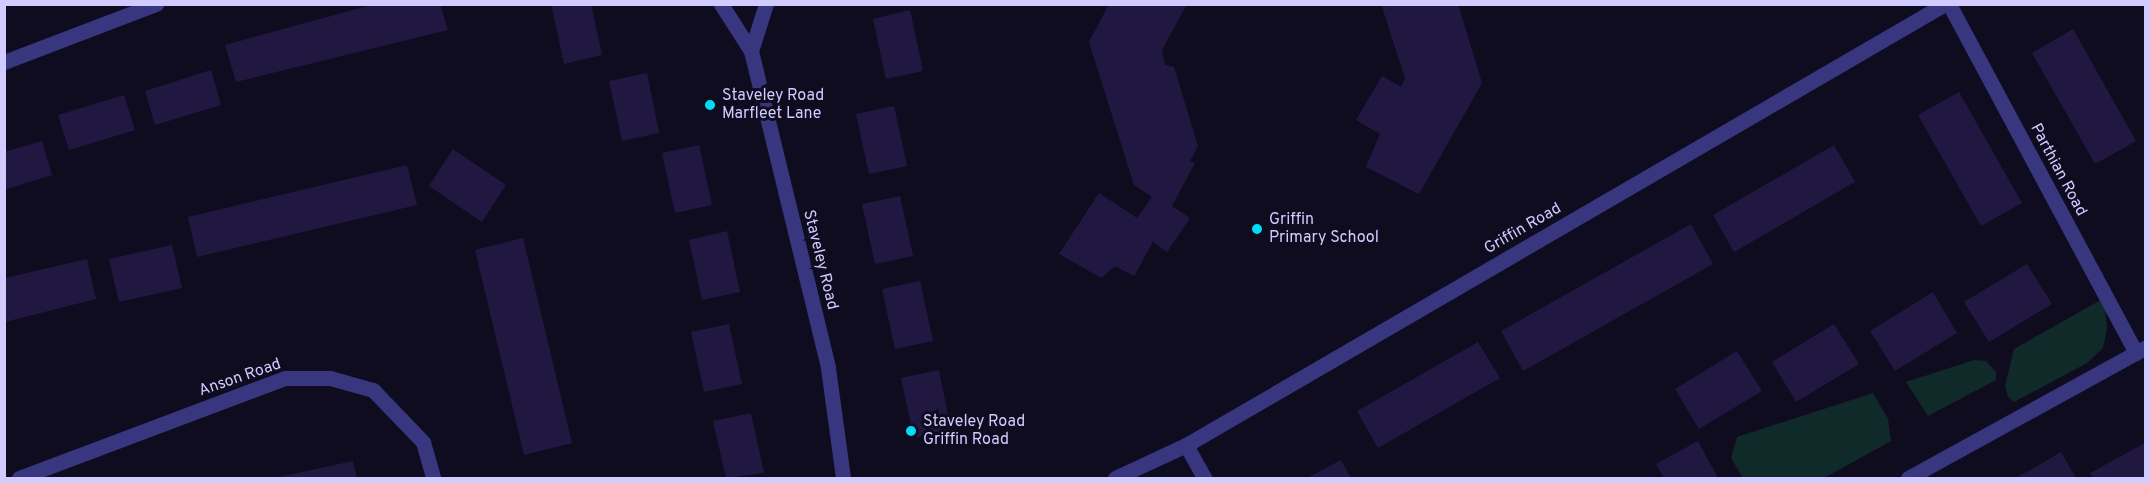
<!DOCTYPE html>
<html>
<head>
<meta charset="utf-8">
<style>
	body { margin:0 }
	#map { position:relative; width:2150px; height:483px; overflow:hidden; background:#0f0c20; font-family:Overpass,sans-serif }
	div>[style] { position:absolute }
	.green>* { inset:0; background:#0f2a29 }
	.building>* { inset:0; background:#201841 }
	.minor>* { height:15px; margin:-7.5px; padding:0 7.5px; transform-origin:7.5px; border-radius:7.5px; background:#393680 }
	.tertiary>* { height:15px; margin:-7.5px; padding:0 7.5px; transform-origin:7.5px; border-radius:7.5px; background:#393680 }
	.dots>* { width:16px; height:16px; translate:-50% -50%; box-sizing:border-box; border:3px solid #0f0c20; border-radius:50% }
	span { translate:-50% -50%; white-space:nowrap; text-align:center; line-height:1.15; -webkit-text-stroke:6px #0f0c20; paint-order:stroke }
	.poi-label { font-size:16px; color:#d1cbff }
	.left { translate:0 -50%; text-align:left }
	.street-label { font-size:16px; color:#d1cbff }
	.frame { position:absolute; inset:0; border:6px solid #d1cbff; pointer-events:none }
</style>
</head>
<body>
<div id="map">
	<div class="green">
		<i style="clip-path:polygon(2104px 298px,2107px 328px,2103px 348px,2087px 363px,2014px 402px,2008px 397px,2005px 386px,2014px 349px)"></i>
		<i style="clip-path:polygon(1974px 360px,1986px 361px,1996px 372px,1996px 380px,1928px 416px,1906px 382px)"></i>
		<i style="clip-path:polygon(1873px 393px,1888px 419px,1891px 441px,1824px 478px,1743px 478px,1731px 458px,1737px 437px)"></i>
	</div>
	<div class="building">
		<i style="clip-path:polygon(375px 4px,440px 4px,448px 30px,236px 82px,225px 45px)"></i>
		<i style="clip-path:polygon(551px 4px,591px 4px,602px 55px,564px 64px)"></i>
		<i style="clip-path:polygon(1109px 4px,1187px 4px,1162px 50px,1165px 65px,1174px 67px,1198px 146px,1190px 161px,1195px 163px,1172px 206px,1190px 218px,1167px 252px,1153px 242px,1134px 276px,1115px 266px,1101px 278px,1059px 254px,1099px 193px,1137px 218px,1152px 197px,1134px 185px,1089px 42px)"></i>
		<i style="clip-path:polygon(1381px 4px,1458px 4px,1482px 83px,1419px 194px,1366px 167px,1380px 134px,1356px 120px,1382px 76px,1401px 87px,1405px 78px)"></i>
		<i style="clip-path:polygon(910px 10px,923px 71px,886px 79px,873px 19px)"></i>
		<i style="clip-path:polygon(2073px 29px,2136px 141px,2095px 164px,2032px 53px)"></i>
		<i style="clip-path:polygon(211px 70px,221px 105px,155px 125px,145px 91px)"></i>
		<i style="clip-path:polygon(647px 73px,659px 133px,622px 141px,609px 81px)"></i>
		<i style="clip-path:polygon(1959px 92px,2022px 203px,1981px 226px,1918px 115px)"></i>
		<i style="clip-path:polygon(124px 95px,135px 130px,69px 150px,58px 115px)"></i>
		<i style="clip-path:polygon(894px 106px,907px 166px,869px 174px,856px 114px)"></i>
		<i style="clip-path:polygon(42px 141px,52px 175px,4px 190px,4px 152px)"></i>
		<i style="clip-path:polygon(699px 145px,712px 205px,675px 213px,662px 153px)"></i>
		<i style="clip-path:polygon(1834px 145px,1855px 182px,1734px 252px,1713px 215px)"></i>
		<i style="clip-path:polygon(453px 149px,506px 185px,482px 222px,429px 186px)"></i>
		<i style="clip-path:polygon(407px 165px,417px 205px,197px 257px,188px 217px)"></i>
		<i style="clip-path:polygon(900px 196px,913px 256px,875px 264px,862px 204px)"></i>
		<i style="clip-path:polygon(1691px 224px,1713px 264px,1523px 371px,1501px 331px)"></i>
		<i style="clip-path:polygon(727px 231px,740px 292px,702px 300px,689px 240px)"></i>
		<i style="clip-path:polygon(523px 238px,572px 443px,524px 455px,475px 250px)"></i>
		<i style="clip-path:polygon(172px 245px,182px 288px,119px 302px,109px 259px)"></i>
		<i style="clip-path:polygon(87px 259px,96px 299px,5px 322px,5px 278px)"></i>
		<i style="clip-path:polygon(2027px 264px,2052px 304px,1989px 342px,1964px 302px)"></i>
		<i style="clip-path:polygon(920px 281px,933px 341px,895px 349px,882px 289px)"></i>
		<i style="clip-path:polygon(1933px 292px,1957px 333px,1895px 371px,1870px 331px)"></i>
		<i style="clip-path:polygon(729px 324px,742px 384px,704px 392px,691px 332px)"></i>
		<i style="clip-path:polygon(1834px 324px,1859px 364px,1796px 402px,1772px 362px)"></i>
		<i style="clip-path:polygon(1478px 342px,1500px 378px,1378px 448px,1357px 411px)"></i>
		<i style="clip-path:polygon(1737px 351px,1762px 391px,1699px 429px,1675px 389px)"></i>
		<i style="clip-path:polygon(939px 370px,951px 430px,914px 438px,901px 378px)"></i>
		<i style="clip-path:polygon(751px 413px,764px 473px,726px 478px,713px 421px)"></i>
		<i style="clip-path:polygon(1698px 441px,1718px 478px,1664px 478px,1656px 464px)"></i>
		<i style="clip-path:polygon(2145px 443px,2145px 478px,2093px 478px,2090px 473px)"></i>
		<i style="clip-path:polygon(2061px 452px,2076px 478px,2015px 478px,2029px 471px)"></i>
		<i style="clip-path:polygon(1341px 460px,1351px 478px,1307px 478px)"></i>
		<i style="clip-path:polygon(353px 461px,357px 478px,279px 478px,279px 477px)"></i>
	</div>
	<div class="minor">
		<i style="left:1949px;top:4px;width:396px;rotate:61.8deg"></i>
		<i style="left:1186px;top:445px;width:38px;rotate:61deg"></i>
		<i style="left:19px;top:478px;width:284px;rotate:-20.6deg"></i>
		<i style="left:285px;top:378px;width:45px"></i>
		<i style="left:330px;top:378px;width:45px;rotate:15.6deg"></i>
		<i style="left:373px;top:390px;width:72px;rotate:46.1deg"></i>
		<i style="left:423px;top:442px;width:37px;rotate:74deg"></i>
		<i style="left:1115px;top:478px;width:78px;rotate:-24.9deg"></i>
		<i style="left:1186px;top:445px;width:878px;rotate:-30.16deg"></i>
		<i style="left:1908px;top:478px;width:272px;rotate:-28.8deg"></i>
	</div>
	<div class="tertiary">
		<i style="left:721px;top:4px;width:56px;rotate:57.4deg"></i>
		<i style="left:751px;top:51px;width:326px;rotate:76.3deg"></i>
		<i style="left:828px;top:368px;width:111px;rotate:82.2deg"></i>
		<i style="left:751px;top:51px;width:49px;rotate:-72.3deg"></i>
		<i style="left:4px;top:62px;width:163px;rotate:-20.9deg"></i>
	</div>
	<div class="dots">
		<i style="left:710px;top:105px;background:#00dcf6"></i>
		<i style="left:1257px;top:229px;background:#00dcf6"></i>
		<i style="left:911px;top:431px;background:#00dcf6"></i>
	</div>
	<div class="poi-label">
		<span class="left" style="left:722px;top:105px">Staveley Road<br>Marfleet Lane</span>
		<span class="left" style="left:1269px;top:229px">Griffin<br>Primary School</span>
		<span class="left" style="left:923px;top:431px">Staveley Road<br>Griffin Road</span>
	</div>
	<div class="street-label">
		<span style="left:2058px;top:170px;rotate:62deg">Parthian Road</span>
		<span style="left:1523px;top:229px;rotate:-30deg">Griffin Road</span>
		<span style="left:820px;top:260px;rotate:76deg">Staveley Road</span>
		<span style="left:240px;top:378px;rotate:-19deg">Anson Road</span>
	</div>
	<div class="frame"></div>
</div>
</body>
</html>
